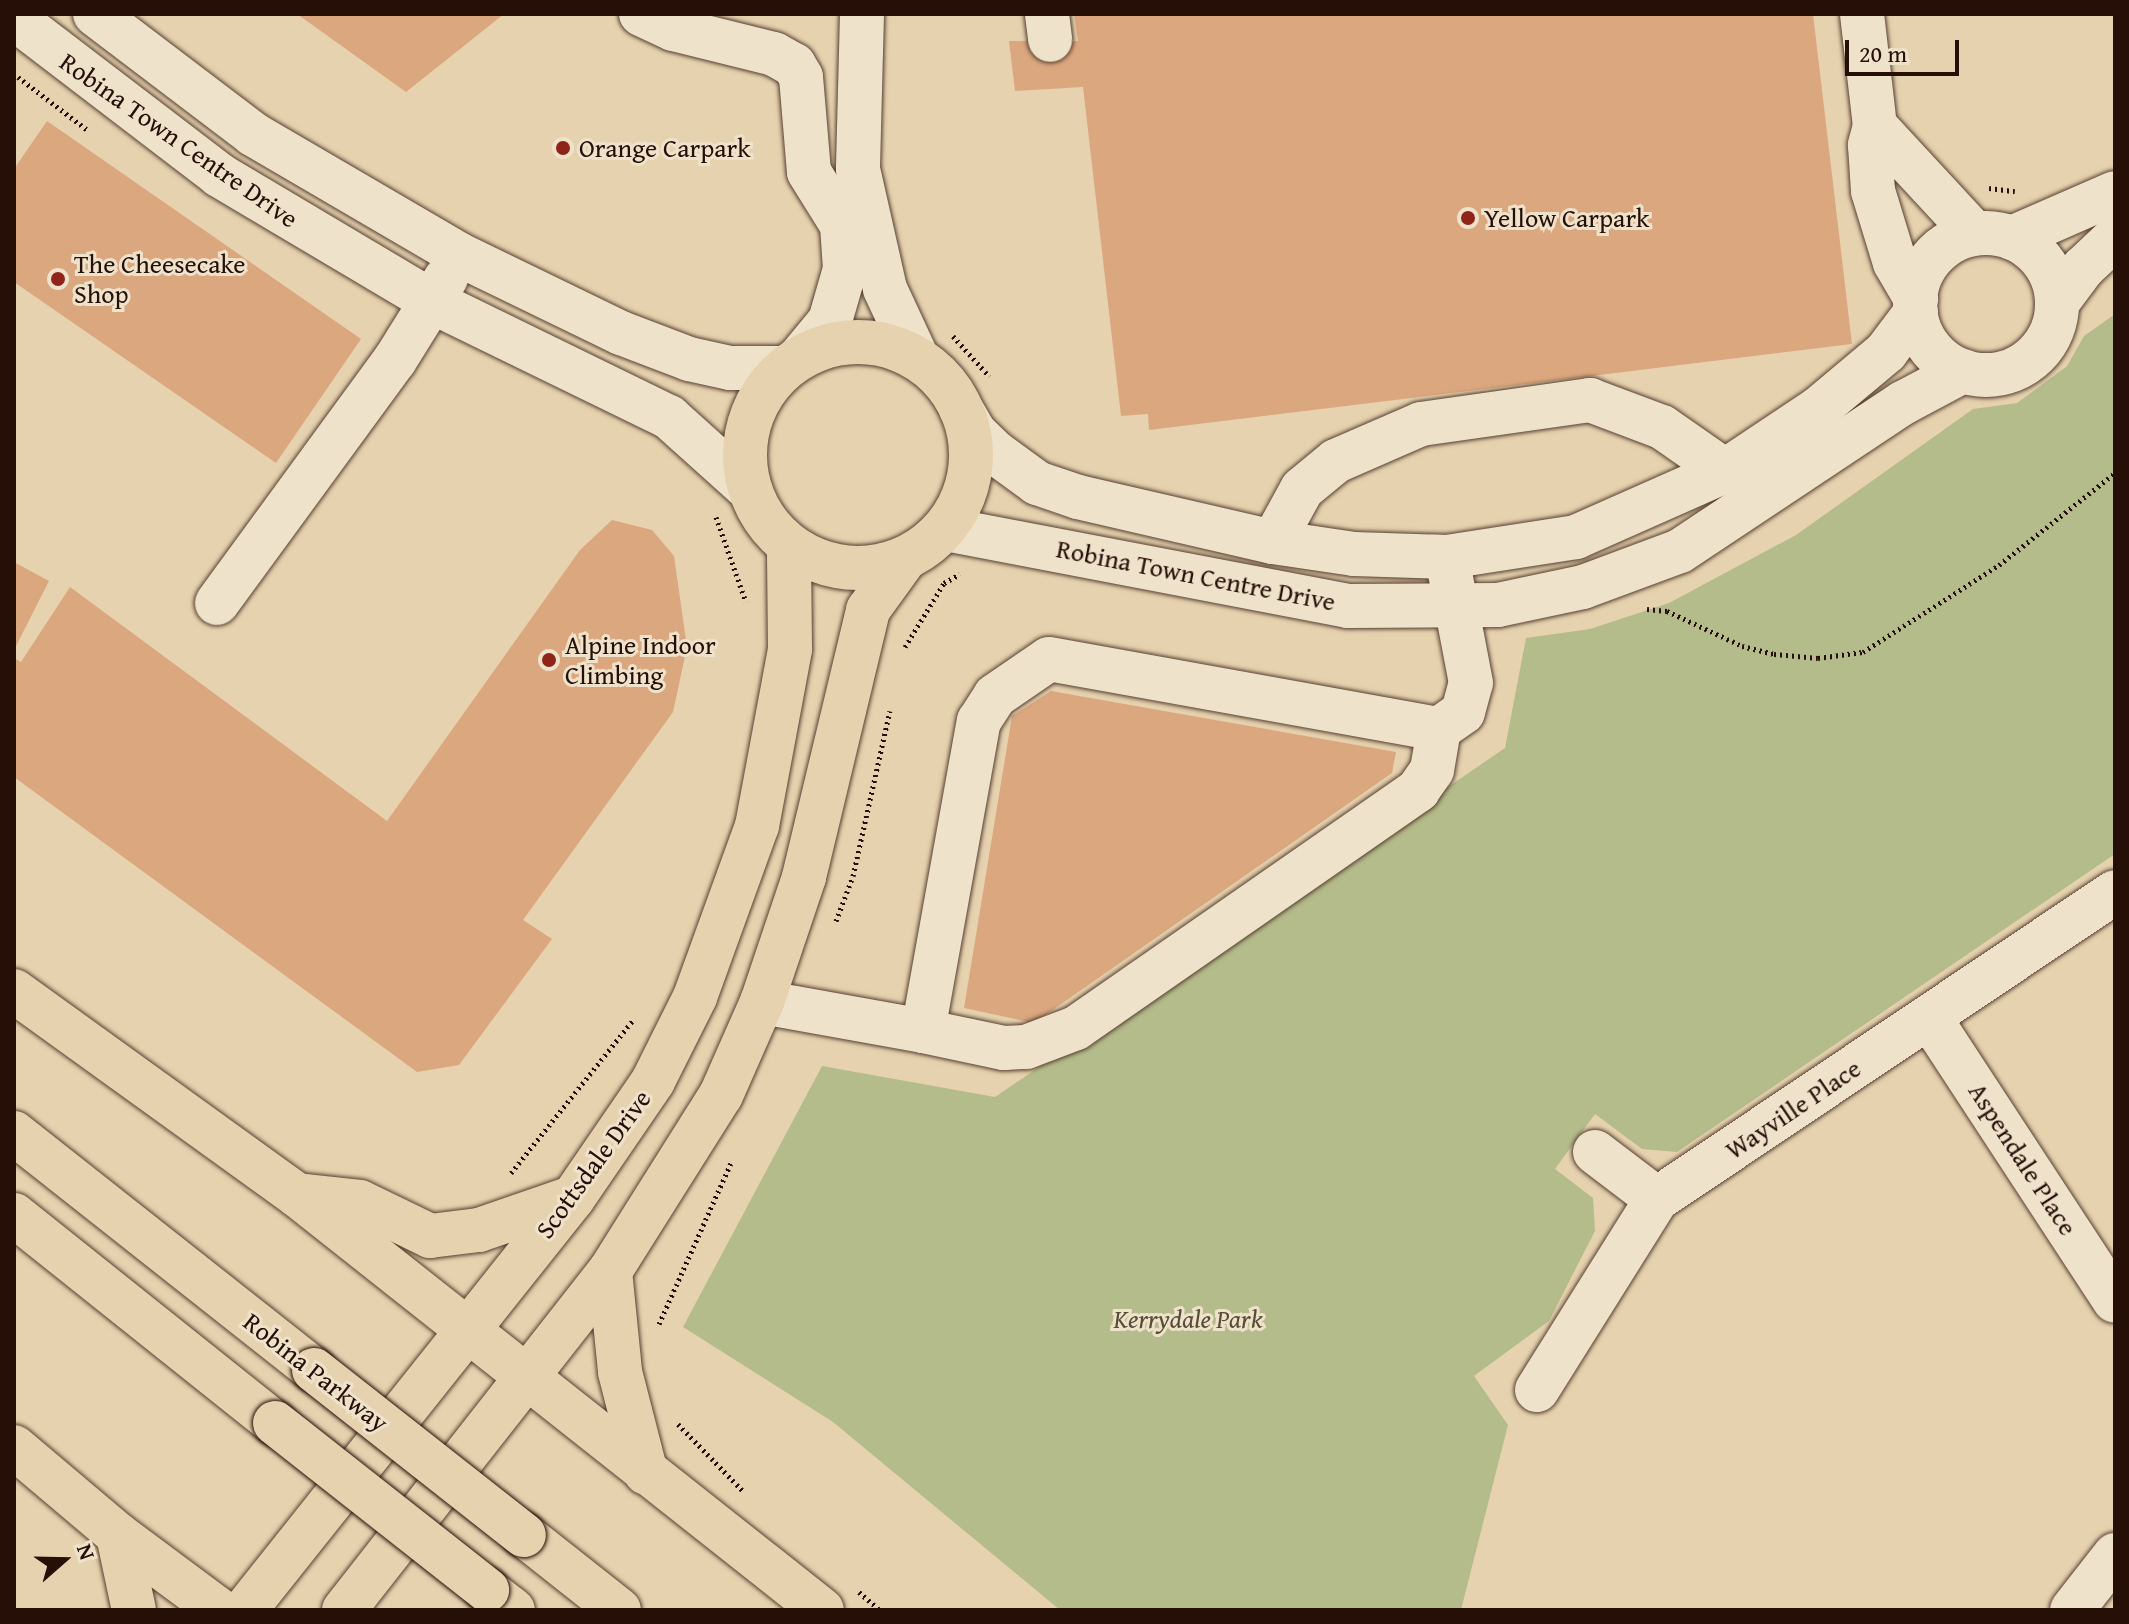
<!DOCTYPE html>
<html>
<head>
<meta charset="utf-8">
<style>
	body { margin:0 }
	#map { position:relative; width:2129px; height:1624px; overflow:hidden; background:#e7d2af; font-family:"Gentium Book Plus",serif }
	div>[style] { position:absolute }
	.green>* { inset:0; background:#b5bc8b }
	.building>* { inset:0; background:#dba77f }
	.path>* { height:5px; margin-top:-2.5px; transform-origin:0; background:repeating-linear-gradient(90deg,#250f07 0 2px,transparent 0 6px) }
	.roads { filter:drop-shadow(0 0 2px #564031) drop-shadow(0 0 2px #564031) }
	.minor>* { height:44px; margin:-22px; padding:0 22px; transform-origin:22px; border-radius:22px; background:#efe2cb }
	.minor>.ring { margin:-22px; padding:0; box-sizing:content-box; background:none; border:44px solid #efe2cb; border-radius:50% }
	.major>* { height:44px; margin:-22px; padding:0 22px; transform-origin:22px; border-radius:22px; background:#e7d2af }
	.major>.ring { margin:-22px; padding:0; box-sizing:content-box; background:none; border:44px solid #e7d2af; border-radius:50% }
	.bridges { filter:drop-shadow(0 0 2px #250f07) drop-shadow(0 0 2px #250f07) }
	.major-bridge>* { height:44px; margin:-22px; padding:0 22px; transform-origin:22px; border-radius:22px; background:#e7d2af }
	.dots>* { width:22px; height:22px; translate:-50% -50%; box-sizing:border-box; border:4px solid #efe2cb; border-radius:50% }
	span { translate:-50% -50%; white-space:nowrap; text-align:center; line-height:1.15; -webkit-text-stroke:6px #efe2cb; paint-order:stroke }
	.street-label { font-size:26px; color:#250f07 }
	.poi-label { font-size:26px; color:#250f07 }
	.left { translate:0 -50%; text-align:left }
	.park-label { font-size:26px; color:#574c35; font-style:italic }
	.frame { position:absolute; inset:0; border:16px solid #250f07; pointer-events:none }
	.north { position:absolute; left:24px; top:1520px; width:80px; height:80px; -webkit-text-stroke:6px #efe2cb; paint-order:stroke; rotate:70deg; font-size:22px; font-weight:700; line-height:32px; text-align:center; color:#250f07 }
	.north::after { content:''; display:block; margin:auto; width:28px; height:36px; background:#250f07; clip-path:polygon(50% 0,100% 100%,50% 72%,0 100%) }
	.scale { position:absolute; left:1845px; top:40px; width:114px; height:36px; box-sizing:border-box; border:4px solid #250f07; border-top:0; padding-left:10px; font-size:24px; line-height:28px; white-space:nowrap; color:#250f07; -webkit-text-stroke:6px #efe2cb; paint-order:stroke }
</style>
</head>
<body>
<div id="map">
	<div class="green">
		<i style="clip-path:polygon(2115px 314px,2115px 854px,1677px 1152px,1642px 1149px,1595px 1114px,1555px 1169px,1593px 1198px,1595px 1231px,1549px 1321px,1474px 1376px,1508px 1425px,1461px 1610px,1060px 1610px,833px 1422px,683px 1327px,822px 1066px,995px 1097px,1505px 748px,1526px 638px,1590px 629px,1669px 603px,1796px 535px,1973px 409px,2017px 403px,2067px 366px,2084px 336px)"></i>
	</div>
	<div class="building">
		<i style="clip-path:polygon(297px 14px,504px 14px,406px 92px)"></i>
		<i style="clip-path:polygon(1074px 14px,1813px 14px,1852px 344px,1149px 430px,1148px 414px,1121px 416px,1083px 87px,1015px 91px,1009px 41px,1078px 41px)"></i>
		<i style="clip-path:polygon(47px 121px,361px 339px,276px 463px,14px 282px,14px 169px)"></i>
		<i style="clip-path:polygon(612px 520px,652px 530px,674px 556px,687px 647px,673px 712px,523px 920px,552px 939px,459px 1065px,417px 1072px,14px 777px,14px 658px,21px 662px,70px 587px,387px 821px,580px 550px)"></i>
		<i style="clip-path:polygon(14px 562px,49px 581px,14px 650px)"></i>
		<i style="clip-path:polygon(1051px 691px,1396px 752px,1392px 773px,1034px 1023px,964px 1008px,1012px 716px)"></i>
	</div>
	<div class="path">
		<i style="left:18px;top:77px;width:89px;rotate:37.3deg"></i>
		<i style="left:1989px;top:188px;width:26px;rotate:7deg"></i>
		<i style="left:953px;top:336px;width:54px;rotate:48deg"></i>
		<i style="left:716px;top:517px;width:90px;rotate:70.6deg"></i>
		<i style="left:1647px;top:609px;width:20px;rotate:6deg"></i>
		<i style="left:1667px;top:611px;width:83px;rotate:25deg"></i>
		<i style="left:1742px;top:646px;width:33px;rotate:14deg"></i>
		<i style="left:1774px;top:654px;width:44px;rotate:5.2deg"></i>
		<i style="left:1818px;top:658px;width:45px;rotate:-7.6deg"></i>
		<i style="left:1863px;top:652px;width:161px;rotate:-32.6deg"></i>
		<i style="left:1999px;top:565px;width:148px;rotate:-38.4deg"></i>
		<i style="left:905px;top:647px;width:75px;rotate:-58.6deg"></i>
		<i style="left:944px;top:583px;width:18px;rotate:-29deg"></i>
		<i style="left:836px;top:921px;width:48px;rotate:-69.3deg"></i>
		<i style="left:853px;top:876px;width:169px;rotate:-77.4deg"></i>
		<i style="left:511px;top:1173px;width:197px;rotate:-51.4deg"></i>
		<i style="left:659px;top:1324px;width:179px;rotate:-65.9deg"></i>
		<i style="left:678px;top:1424px;width:93px;rotate:45.9deg"></i>
		<i style="left:859px;top:1592px;width:28px;rotate:41deg"></i>
	</div>
	<div class="roads">
		<div class="minor">
			<i style="left:95px;top:14px;width:198px;rotate:37.2deg"></i>
			<i style="left:253px;top:134px;width:238px;rotate:30.3deg"></i>
			<i style="left:458px;top:254px;width:181px;rotate:25.9deg"></i>
			<i style="left:621px;top:333px;width:73px;rotate:20.9deg"></i>
			<i style="left:689px;top:359px;width:42px;rotate:12.4deg"></i>
			<i style="left:730px;top:368px;width:55px"></i>
			<i style="left:641px;top:14px;width:35px;rotate:25deg"></i>
			<i style="left:673px;top:29px;width:104px;rotate:13.9deg"></i>
			<i style="left:774px;top:54px;width:23px;rotate:29deg"></i>
			<i style="left:794px;top:65px;width:14px;rotate:60deg"></i>
			<i style="left:801px;top:77px;width:95px;rotate:85.2deg"></i>
			<i style="left:809px;top:172px;width:62px;rotate:58.1deg"></i>
			<i style="left:862px;top:14px;width:155px;rotate:91.5deg"></i>
			<i style="left:858px;top:169px;width:123px;rotate:77.3deg"></i>
			<i style="left:885px;top:289px;width:76px;rotate:65.1deg"></i>
			<i style="left:1047px;top:14px;width:26px;rotate:83deg"></i>
			<i style="left:1862px;top:14px;width:113px;rotate:83.4deg"></i>
			<i style="left:1875px;top:126px;width:20px;rotate:105deg"></i>
			<i style="left:1870px;top:145px;width:46px;rotate:86.3deg"></i>
			<i style="left:1873px;top:191px;width:75px;rotate:73deg"></i>
			<i style="left:1895px;top:263px;width:42px;rotate:59.7deg"></i>
			<i style="left:14px;top:18px;width:258px;rotate:37.4deg"></i>
			<i style="left:219px;top:175px;width:249px;rotate:30.7deg"></i>
			<i style="left:433px;top:302px;width:263px;rotate:26deg"></i>
			<i style="left:669px;top:417px;width:108px;rotate:42deg"></i>
			<i style="left:1875px;top:126px;width:146px;rotate:47.2deg"></i>
			<i class="ring" style="left:1915px;top:233px;width:98px;height:98px"></i>
			<i style="left:2012px;top:238px;width:112px;rotate:-23.6deg"></i>
			<i style="left:2057px;top:303px;width:44px;rotate:-53.4deg"></i>
			<i style="left:2083px;top:268px;width:44px;rotate:-43.2deg"></i>
			<i style="left:801px;top:356px;width:45px;rotate:-50.4deg"></i>
			<i style="left:830px;top:321px;width:54px;rotate:-73.9deg"></i>
			<i style="left:845px;top:269px;width:44px;rotate:-93.9deg"></i>
			<i style="left:842px;top:225px;width:24px;rotate:-75deg"></i>
			<i style="left:961px;top:409px;width:28px;rotate:60deg"></i>
			<i style="left:975px;top:433px;width:29px;rotate:44deg"></i>
			<i style="left:996px;top:453px;width:51px;rotate:36.2deg"></i>
			<i style="left:1037px;top:483px;width:43px;rotate:18.9deg"></i>
			<i style="left:1078px;top:497px;width:200px;rotate:13deg"></i>
			<i style="left:1273px;top:542px;width:82px;rotate:8.4deg"></i>
			<i style="left:1354px;top:554px;width:93px;rotate:1.8deg"></i>
			<i style="left:1447px;top:557px;width:131px;rotate:-8.8deg"></i>
			<i style="left:1576px;top:537px;width:163px;rotate:-23.9deg"></i>
			<i style="left:1725px;top:471px;width:112px;rotate:-33.7deg"></i>
			<i style="left:1818px;top:409px;width:89px;rotate:-40deg"></i>
			<i style="left:1886px;top:352px;width:50px;rotate:-53.1deg"></i>
			<i style="left:945px;top:529px;width:410px;rotate:10.8deg"></i>
			<i style="left:1348px;top:606px;width:150px;rotate:-0.4deg"></i>
			<i style="left:1498px;top:605px;width:87px;rotate:-12deg"></i>
			<i style="left:1583px;top:587px;width:103px;rotate:-20.4deg"></i>
			<i style="left:1680px;top:551px;width:268px;rotate:-33.6deg"></i>
			<i style="left:1903px;top:403px;width:68px;rotate:-28.1deg"></i>
			<i style="left:1273px;top:542px;width:60px;rotate:-61.3deg"></i>
			<i style="left:1302px;top:489px;width:44px;rotate:-39.5deg"></i>
			<i style="left:1336px;top:461px;width:93px;rotate:-23.5deg"></i>
			<i style="left:1421px;top:424px;width:171px;rotate:-8.1deg"></i>
			<i style="left:1590px;top:400px;width:77px;rotate:20.6deg"></i>
			<i style="left:1662px;top:427px;width:77px;rotate:34.9deg"></i>
			<i style="left:217px;top:603px;width:301px;rotate:-53.8deg"></i>
			<i style="left:395px;top:360px;width:97px;rotate:-58.1deg"></i>
			<i style="left:762px;top:1002px;width:164px;rotate:10.2deg"></i>
			<i style="left:923px;top:1031px;width:315px;rotate:-79.8deg"></i>
			<i style="left:979px;top:721px;width:30px;rotate:-57deg"></i>
			<i style="left:995px;top:696px;width:65px;rotate:-34.4deg"></i>
			<i style="left:1049px;top:659px;width:396px;rotate:10.2deg"></i>
			<i style="left:1439px;top:729px;width:29px;rotate:-35deg"></i>
			<i style="left:1463px;top:712px;width:30px;rotate:-75deg"></i>
			<i style="left:1471px;top:683px;width:128px;rotate:-100.8deg"></i>
			<i style="left:1929px;top:1017px;width:339px;rotate:56.8deg"></i>
			<i style="left:923px;top:1031px;width:83px;rotate:11.9deg"></i>
			<i style="left:1004px;top:1048px;width:22px;rotate:-3deg"></i>
			<i style="left:1026px;top:1047px;width:53px;rotate:-20.8deg"></i>
			<i style="left:1076px;top:1028px;width:417px;rotate:-34.8deg"></i>
			<i style="left:1418px;top:790px;width:24px;rotate:-55deg"></i>
			<i style="left:1432px;top:770px;width:42px;rotate:-80.3deg"></i>
			<i style="left:1595px;top:1152px;width:78px;rotate:37.2deg"></i>
			<i style="left:1537px;top:1390px;width:226px;rotate:-57.9deg"></i>
			<i style="left:1657px;top:1199px;width:551px;rotate:-33.83deg"></i>
			<i style="left:2072px;top:1610px;width:70px;rotate:-52deg"></i>
		</div>
		<div class="major">
			<i class="ring" style="left:745px;top:342px;width:182px;height:182px"></i>
			<i style="left:14px;top:991px;width:349px;rotate:35.8deg"></i>
			<i style="left:297px;top:1195px;width:669px;rotate:38.33deg"></i>
			<i style="left:14px;top:1133px;width:382px;rotate:38.3deg"></i>
			<i style="left:297px;top:1195px;width:63px;rotate:6.3deg"></i>
			<i style="left:360px;top:1202px;width:78px;rotate:25.9deg"></i>
			<i style="left:430px;top:1236px;width:49px;rotate:-7deg"></i>
			<i style="left:479px;top:1230px;width:98px;rotate:-19deg"></i>
			<i style="left:14px;top:1215px;width:334px;rotate:38.6deg"></i>
			<i style="left:610px;top:1271px;width:101px;rotate:84.3deg"></i>
			<i style="left:620px;top:1372px;width:104px;rotate:75.6deg"></i>
			<i style="left:14px;top:1447px;width:136px;rotate:40.2deg"></i>
			<i style="left:118px;top:1535px;width:126px;rotate:36.6deg"></i>
			<i style="left:118px;top:1535px;width:77px;rotate:78deg"></i>
			<i style="left:524px;top:1535px;width:121px;rotate:38.3deg"></i>
			<i style="left:487px;top:1590px;width:33px;rotate:38deg"></i>
			<i style="left:245px;top:1610px;width:527px;rotate:-51.48deg"></i>
			<i style="left:573px;top:1198px;width:142px;rotate:-55.6deg"></i>
			<i style="left:653px;top:1081px;width:94px;rotate:-63.4deg"></i>
			<i style="left:695px;top:997px;width:182px;rotate:-70.1deg"></i>
			<i style="left:757px;top:826px;width:180px;rotate:-79.4deg"></i>
			<i style="left:790px;top:649px;width:103px;rotate:-90.6deg"></i>
			<i style="left:344px;top:1610px;width:431px;rotate:-51.9deg"></i>
			<i style="left:610px;top:1271px;width:208px;rotate:-57.8deg"></i>
			<i style="left:721px;top:1095px;width:102px;rotate:-66.2deg"></i>
			<i style="left:762px;top:1002px;width:132px;rotate:-71.4deg"></i>
			<i style="left:804px;top:877px;width:275px;rotate:-76.5deg"></i>
			<i style="left:868px;top:610px;width:62px;rotate:-54.2deg"></i>
		</div>
	</div>
	<div class="bridges">
		<div class="major-bridge">
			<i style="left:314px;top:1370px;width:267px;rotate:38.2deg"></i>
			<i style="left:275px;top:1423px;width:270px;rotate:38.2deg"></i>
		</div>
	</div>
	<div class="dots">
		<i style="left:563px;top:148px;background:#8f2418"></i>
		<i style="left:1468px;top:218px;background:#8f2418"></i>
		<i style="left:58px;top:279px;background:#8f2418"></i>
		<i style="left:549px;top:660px;background:#8f2418"></i>
	</div>
	<div class="street-label">
		<span style="left:179px;top:140px;rotate:35deg">Robina Town Centre Drive</span>
		<span style="left:1196px;top:575px;rotate:11deg">Robina Town Centre Drive</span>
		<span style="left:1793px;top:1109px;rotate:-34deg">Wayville Place</span>
		<span style="left:2023px;top:1159px;rotate:57deg">Aspendale Place</span>
		<span style="left:593px;top:1164px;rotate:-54deg">Scottsdale Drive</span>
		<span style="left:316px;top:1372px;rotate:38deg">Robina Parkway</span>
	</div>
	<div class="poi-label">
		<span class="left" style="left:579px;top:148px">Orange Carpark</span>
		<span class="left" style="left:1484px;top:218px">Yellow Carpark</span>
		<span class="left" style="left:74px;top:279px">The Cheesecake<br>Shop</span>
		<span class="left" style="left:565px;top:660px">Alpine Indoor<br>Climbing</span>
	</div>
	<div class="park-label">
		<span style="left:1188px;top:1319px">Kerrydale Park</span>
	</div>
	<div class="frame"></div>
	<div class="north">N</div>
	<div class="scale">20 m</div>
</div>
</body>
</html>
